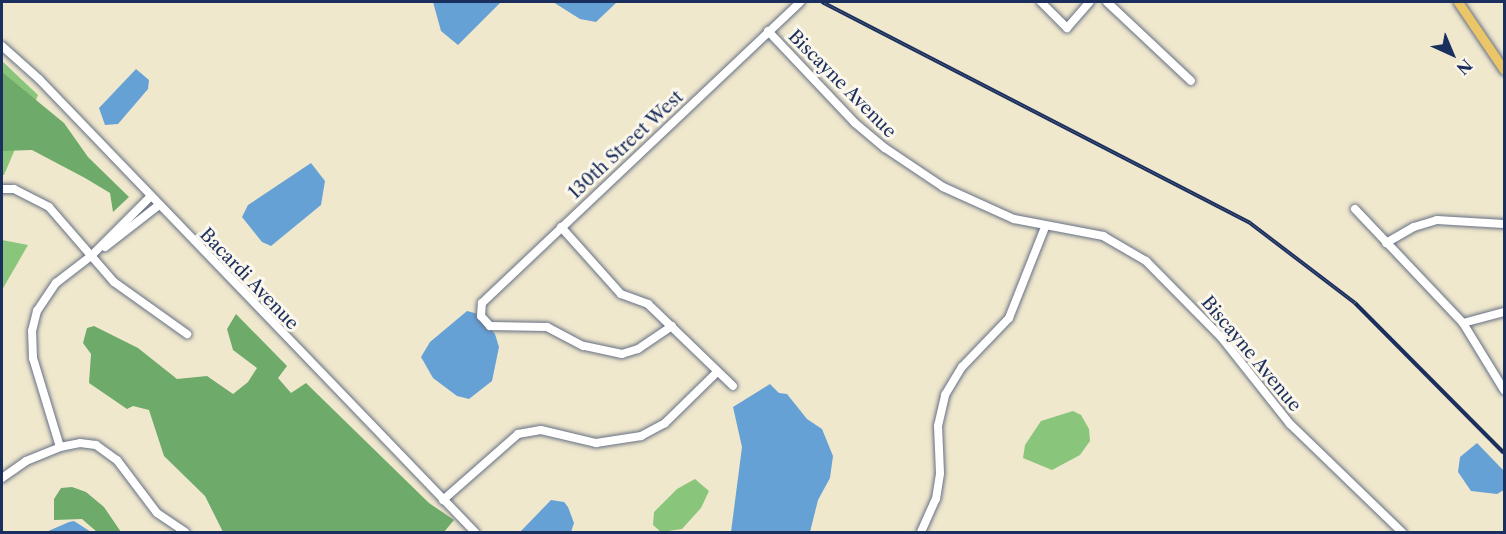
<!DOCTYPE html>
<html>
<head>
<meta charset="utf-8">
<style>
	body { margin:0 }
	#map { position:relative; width:1506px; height:534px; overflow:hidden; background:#f0e8cd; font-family:"Libre Caslon Text",serif }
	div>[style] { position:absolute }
	.green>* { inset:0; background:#89c57a }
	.forest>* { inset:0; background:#6eaa6a }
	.water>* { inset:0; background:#66a1d6 }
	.roads { filter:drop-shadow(0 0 2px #667085) drop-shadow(0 0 2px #667085) }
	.minor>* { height:8px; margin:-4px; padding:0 4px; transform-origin:4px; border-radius:4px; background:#fff }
	.major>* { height:9px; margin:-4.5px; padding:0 4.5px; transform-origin:4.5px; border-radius:4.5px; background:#ebc669 }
	.rail>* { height:4px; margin-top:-2px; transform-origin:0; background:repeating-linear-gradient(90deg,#fbf7ec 0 4.5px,#1b2f5e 0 9px); box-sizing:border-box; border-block:2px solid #1b2f5e }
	span { translate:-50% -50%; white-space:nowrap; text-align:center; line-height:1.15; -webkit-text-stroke:6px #fbf7ec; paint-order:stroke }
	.street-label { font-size:18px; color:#1b2f5e }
	.frame { position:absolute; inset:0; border:3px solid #1b2f5e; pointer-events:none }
	.north { position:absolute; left:1422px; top:24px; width:60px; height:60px; -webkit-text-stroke:4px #fbf7ec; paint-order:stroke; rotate:136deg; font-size:16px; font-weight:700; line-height:24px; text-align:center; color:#1b2f5e }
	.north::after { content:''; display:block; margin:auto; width:21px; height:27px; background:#1b2f5e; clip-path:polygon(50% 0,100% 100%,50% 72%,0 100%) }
</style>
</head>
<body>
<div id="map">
	<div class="green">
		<i style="clip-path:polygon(2px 61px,38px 95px,4px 175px,2px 175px)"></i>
		<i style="clip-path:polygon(2px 240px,28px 245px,2px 290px)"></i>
		<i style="clip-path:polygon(1073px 411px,1081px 415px,1089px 429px,1090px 441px,1080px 455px,1052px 470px,1023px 458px,1025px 445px,1041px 421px)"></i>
		<i style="clip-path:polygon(695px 479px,709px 491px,701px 508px,682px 529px,661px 532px,653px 525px,654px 512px,677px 489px)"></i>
	</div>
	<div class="forest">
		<i style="clip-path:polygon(2px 72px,64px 123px,88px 157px,129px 197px,113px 212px,110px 193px,85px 178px,32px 150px,2px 151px)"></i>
		<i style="clip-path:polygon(236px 314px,287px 366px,278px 378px,291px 393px,306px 383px,429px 503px,454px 520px,444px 532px,223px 532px,205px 496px,164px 456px,149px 410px,133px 406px,127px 409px,89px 383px,91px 354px,83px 343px,87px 328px,94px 326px,138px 348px,177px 379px,207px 376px,233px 394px,248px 382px,257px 368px,233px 350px,227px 329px)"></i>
		<i style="clip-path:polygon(72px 487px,86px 492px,104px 507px,121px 532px,97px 532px,82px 519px,54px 520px,54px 499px,61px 488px)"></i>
	</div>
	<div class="water">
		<i style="clip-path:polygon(433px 2px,501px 2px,458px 45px,441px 31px)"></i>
		<i style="clip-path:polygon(553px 2px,617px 2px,596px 22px,580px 19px)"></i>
		<i style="clip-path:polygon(136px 69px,149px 80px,148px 89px,118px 124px,105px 125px,99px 108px)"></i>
		<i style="clip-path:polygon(311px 163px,325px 181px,321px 205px,271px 246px,262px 242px,242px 217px,248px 205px)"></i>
		<i style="clip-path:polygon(467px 311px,478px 314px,495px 334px,499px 347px,492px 381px,469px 399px,457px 396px,433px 378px,421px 357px,430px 342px)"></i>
		<i style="clip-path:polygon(770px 384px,779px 393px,787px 394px,807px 419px,822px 429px,833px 456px,830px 478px,818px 500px,810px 532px,731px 532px,742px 447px,733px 407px)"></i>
		<i style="clip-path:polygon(1477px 443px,1504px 471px,1504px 490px,1497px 494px,1471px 491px,1458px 472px,1460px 457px)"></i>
		<i style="clip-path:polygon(551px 500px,564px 502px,568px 507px,574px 523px,571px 532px,520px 532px)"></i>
		<i style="clip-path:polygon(74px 521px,91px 532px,46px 532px,69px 522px)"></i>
	</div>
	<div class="roads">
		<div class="minor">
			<i style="left:1041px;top:2px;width:37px;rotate:45deg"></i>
			<i style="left:1067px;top:28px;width:35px;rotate:-49deg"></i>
			<i style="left:1107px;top:2px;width:115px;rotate:43.2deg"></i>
			<i style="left:768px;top:31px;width:127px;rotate:46.6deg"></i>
			<i style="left:855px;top:123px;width:39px;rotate:40deg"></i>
			<i style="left:885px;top:148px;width:70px;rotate:33.9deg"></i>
			<i style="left:943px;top:187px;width:78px;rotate:24.3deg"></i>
			<i style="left:1014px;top:219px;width:91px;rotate:10.8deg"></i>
			<i style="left:1103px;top:236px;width:50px;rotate:30.2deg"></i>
			<i style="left:1146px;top:261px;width:107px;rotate:45.4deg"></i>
			<i style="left:1221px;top:337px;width:111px;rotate:51.6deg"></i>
			<i style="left:1290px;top:424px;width:156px;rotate:44deg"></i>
			<i style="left:2px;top:46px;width:50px;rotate:41.7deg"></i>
			<i style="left:39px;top:79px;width:629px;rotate:46.1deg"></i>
			<i style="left:2px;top:189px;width:12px"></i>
			<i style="left:14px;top:189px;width:39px;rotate:27deg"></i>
			<i style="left:49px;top:207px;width:99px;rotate:49.1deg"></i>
			<i style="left:114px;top:282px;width:90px;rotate:35.5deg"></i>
			<i style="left:1355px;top:209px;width:157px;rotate:46.5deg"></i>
			<i style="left:1463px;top:323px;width:79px;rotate:58.5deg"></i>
			<i style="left:561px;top:227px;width:90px;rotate:48.2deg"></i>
			<i style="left:621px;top:294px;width:29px;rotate:20deg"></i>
			<i style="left:648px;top:304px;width:118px;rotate:44deg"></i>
			<i style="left:1386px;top:243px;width:32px;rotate:-30deg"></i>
			<i style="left:1414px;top:227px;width:24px;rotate:-17deg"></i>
			<i style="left:1437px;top:220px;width:67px;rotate:3.4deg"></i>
			<i style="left:105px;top:247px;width:68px;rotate:-37.9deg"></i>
			<i style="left:1463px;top:323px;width:42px;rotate:-15deg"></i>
			<i style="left:672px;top:326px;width:41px;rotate:145.9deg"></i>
			<i style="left:638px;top:349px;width:17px;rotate:163deg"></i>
			<i style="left:622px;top:354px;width:40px;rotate:-168deg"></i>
			<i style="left:583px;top:346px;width:41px;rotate:-152.2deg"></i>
			<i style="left:547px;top:327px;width:57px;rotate:-179deg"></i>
			<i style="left:490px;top:326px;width:13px;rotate:-132deg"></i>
			<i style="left:481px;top:316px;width:13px;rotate:-86deg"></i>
			<i style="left:482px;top:303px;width:438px;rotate:-43.4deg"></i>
			<i style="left:60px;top:447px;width:93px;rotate:-106.9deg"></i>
			<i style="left:33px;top:358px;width:27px;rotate:-92deg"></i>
			<i style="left:32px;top:331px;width:21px;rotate:-76deg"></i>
			<i style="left:37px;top:311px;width:34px;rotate:-56deg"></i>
			<i style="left:56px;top:283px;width:44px;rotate:-37.6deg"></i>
			<i style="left:91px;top:256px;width:85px;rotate:-45deg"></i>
			<i style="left:2px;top:478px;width:29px;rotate:-35deg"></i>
			<i style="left:26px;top:461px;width:37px;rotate:-22deg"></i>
			<i style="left:60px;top:447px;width:20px;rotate:-11deg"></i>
			<i style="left:80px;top:443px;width:16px;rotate:7deg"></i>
			<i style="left:96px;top:445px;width:26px;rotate:36deg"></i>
			<i style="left:117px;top:460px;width:66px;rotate:53deg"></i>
			<i style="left:157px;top:513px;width:34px;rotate:34deg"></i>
			<i style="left:443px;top:500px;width:100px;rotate:-41.3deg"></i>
			<i style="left:518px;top:434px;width:23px;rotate:-10deg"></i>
			<i style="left:541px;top:430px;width:57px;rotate:13.3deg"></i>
			<i style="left:596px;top:443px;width:46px;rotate:-8.8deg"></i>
			<i style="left:641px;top:436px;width:27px;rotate:-28deg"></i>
			<i style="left:665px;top:423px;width:73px;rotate:-44.4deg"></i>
			<i style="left:921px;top:532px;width:36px;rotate:-66deg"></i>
			<i style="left:936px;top:499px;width:26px;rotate:-81deg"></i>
			<i style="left:940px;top:473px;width:47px;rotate:-92.4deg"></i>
			<i style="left:938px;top:426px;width:32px;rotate:-77deg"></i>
			<i style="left:945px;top:395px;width:33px;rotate:-59deg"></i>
			<i style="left:962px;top:367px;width:68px;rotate:-46.2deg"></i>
			<i style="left:1009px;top:318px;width:98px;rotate:-68.4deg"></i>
		</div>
		<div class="major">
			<i style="left:1458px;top:2px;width:82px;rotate:55.9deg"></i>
		</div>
	</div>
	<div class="rail">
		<i style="left:822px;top:2px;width:482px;rotate:27.3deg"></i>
		<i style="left:1250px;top:223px;width:132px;rotate:37.3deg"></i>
		<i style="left:1355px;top:303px;width:211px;rotate:45.2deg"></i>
	</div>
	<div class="street-label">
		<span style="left:842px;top:84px;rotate:45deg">Biscayne Avenue</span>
		<span style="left:626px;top:145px;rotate:-43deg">130th Street West</span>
		<span style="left:249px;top:279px;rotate:46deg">Bacardi Avenue</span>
		<span style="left:1251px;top:354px;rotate:50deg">Biscayne Avenue</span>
	</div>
	<div class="frame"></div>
	<div class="north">N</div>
</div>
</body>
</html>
